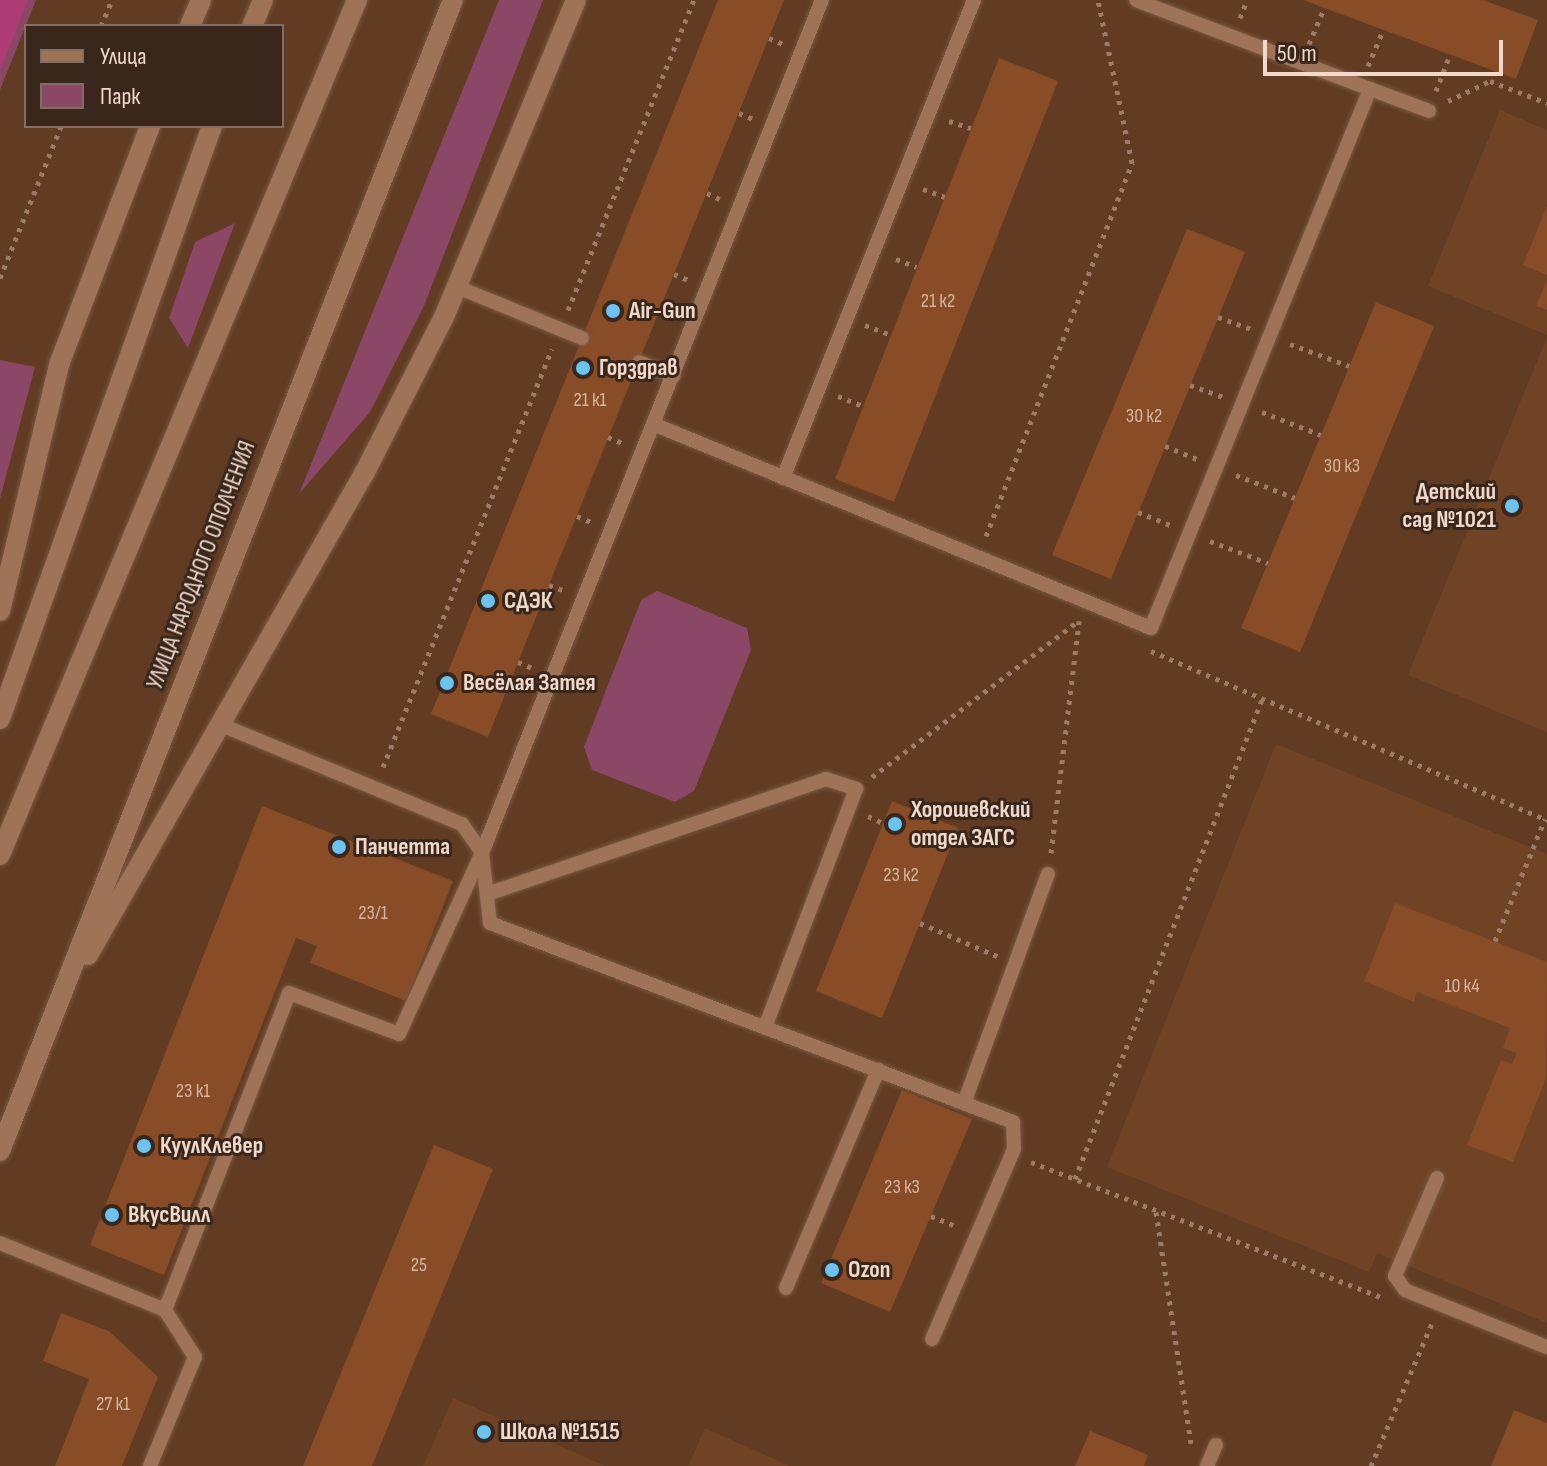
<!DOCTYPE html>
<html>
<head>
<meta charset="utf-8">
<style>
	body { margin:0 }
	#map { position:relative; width:1547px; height:1466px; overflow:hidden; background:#613b22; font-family:"Sofia Sans Condensed",sans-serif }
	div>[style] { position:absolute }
	.built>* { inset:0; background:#704325 }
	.green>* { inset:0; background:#8a4866 }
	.forest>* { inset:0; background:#ad3c75 }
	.building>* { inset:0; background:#884d26 }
	.path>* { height:5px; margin-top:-2.5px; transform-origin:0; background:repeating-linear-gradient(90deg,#9c7c68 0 4px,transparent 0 10px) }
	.roads { filter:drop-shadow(0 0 2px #785841) drop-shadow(0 0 2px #785841) }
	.lane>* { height:14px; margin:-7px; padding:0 7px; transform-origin:7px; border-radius:7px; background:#9e7358 }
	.secondary>* { height:20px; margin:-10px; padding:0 10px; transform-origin:10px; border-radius:10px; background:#9e7358 }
	.dots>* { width:22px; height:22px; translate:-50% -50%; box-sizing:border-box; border:4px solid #39271c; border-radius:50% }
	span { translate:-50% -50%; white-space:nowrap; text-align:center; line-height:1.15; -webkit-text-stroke:6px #39271c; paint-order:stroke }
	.number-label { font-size:20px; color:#d6b5a1 }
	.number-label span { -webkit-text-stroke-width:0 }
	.poi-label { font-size:24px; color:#f0d8ca; font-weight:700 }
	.left { translate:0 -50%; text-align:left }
	.right { translate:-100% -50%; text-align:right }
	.street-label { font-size:24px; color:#f0d8ca }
	.legend { position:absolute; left:24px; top:24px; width:260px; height:104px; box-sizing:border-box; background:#39271c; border:2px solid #826e62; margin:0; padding:10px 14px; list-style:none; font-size:24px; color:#f0d8ca }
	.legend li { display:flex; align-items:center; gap:16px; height:40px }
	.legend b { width:40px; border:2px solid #826e62 }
	.scale { position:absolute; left:1263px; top:40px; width:240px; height:36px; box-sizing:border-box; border:4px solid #f0d8ca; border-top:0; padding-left:10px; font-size:24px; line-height:28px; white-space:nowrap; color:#f0d8ca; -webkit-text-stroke:6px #39271c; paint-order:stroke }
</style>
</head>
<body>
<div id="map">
	<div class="built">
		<i style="clip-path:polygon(1500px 110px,1547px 130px,1547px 335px,1428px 286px)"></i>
		<i style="clip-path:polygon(1547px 337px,1547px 732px,1408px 675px)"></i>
		<i style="clip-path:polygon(1276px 744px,1547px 854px,1547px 1323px,1377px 1253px,1369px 1272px,1107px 1167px)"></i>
		<i style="clip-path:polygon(453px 1398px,605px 1466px,423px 1466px)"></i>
		<i style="clip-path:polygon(705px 1428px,790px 1466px,688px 1466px)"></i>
	</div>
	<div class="green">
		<i style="clip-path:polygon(0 0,36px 0,0 90px)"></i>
		<i style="clip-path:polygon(499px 0,543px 0,424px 306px,370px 412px,299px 494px)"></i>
		<i style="clip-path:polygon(235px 223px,188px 348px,169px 318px,195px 242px)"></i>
		<i style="clip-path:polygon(0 360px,35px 367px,0 499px)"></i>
		<i style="clip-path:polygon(657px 591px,747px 628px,751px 650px,694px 791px,675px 802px,592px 770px,584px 747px,641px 600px)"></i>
	</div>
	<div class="forest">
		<i style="clip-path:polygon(0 0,28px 0,0 71px)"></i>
	</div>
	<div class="building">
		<i style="clip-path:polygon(718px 0,784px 0,488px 737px,431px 714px)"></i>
		<i style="clip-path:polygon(1303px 0,1483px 0,1538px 20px,1516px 79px)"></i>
		<i style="clip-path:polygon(999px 58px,1058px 81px,894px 502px,835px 479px)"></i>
		<i style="clip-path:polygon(1547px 206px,1547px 275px,1523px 265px)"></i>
		<i style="clip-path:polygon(1187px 229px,1245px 252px,1111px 579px,1052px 555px)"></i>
		<i style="clip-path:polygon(1547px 280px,1547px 310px,1536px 306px)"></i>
		<i style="clip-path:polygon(1376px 302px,1434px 326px,1300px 652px,1241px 628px)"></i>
		<i style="clip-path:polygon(892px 801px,958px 828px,882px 1018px,816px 991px)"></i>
		<i style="clip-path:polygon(262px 806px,453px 881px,406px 1001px,310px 963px,317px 946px,296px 938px,164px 1275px,90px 1245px)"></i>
		<i style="clip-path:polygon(1395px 903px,1547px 962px,1546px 1078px,1513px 1162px,1467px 1145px,1501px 1060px,1512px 1064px,1517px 1053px,1503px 1048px,1510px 1028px,1417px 992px,1414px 1002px,1364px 981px)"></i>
		<i style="clip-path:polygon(902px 1090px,972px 1119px,890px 1312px,821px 1283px)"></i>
		<i style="clip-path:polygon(434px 1145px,493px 1169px,472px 1220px,372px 1466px,303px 1466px)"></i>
		<i style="clip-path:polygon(61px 1313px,109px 1331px,158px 1377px,122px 1466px,55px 1466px,89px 1379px,43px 1361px)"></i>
		<i style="clip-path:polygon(1514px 1410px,1547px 1423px,1547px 1466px,1491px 1466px)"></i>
		<i style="clip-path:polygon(1090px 1431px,1148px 1455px,1144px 1466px,1075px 1466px)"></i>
	</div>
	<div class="path">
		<i style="left:1240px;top:18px;width:19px;rotate:-69deg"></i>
		<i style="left:101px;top:26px;width:28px;rotate:-67deg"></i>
		<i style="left:769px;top:38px;width:15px;rotate:23deg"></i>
		<i style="left:1309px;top:44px;width:39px;rotate:-67deg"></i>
		<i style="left:1368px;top:66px;width:39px;rotate:-67deg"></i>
		<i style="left:1436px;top:91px;width:39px;rotate:-69deg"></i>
		<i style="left:1448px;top:101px;width:47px;rotate:-25.5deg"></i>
		<i style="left:1490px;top:81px;width:61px;rotate:21.1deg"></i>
		<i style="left:739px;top:113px;width:15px;rotate:23deg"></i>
		<i style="left:949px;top:121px;width:23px;rotate:18deg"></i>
		<i style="left:923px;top:189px;width:23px;rotate:20deg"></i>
		<i style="left:707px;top:193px;width:14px;rotate:25deg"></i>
		<i style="left:896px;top:259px;width:22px;rotate:21deg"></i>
		<i style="left:674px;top:274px;width:15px;rotate:23deg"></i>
		<i style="left:0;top:278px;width:164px;rotate:-68.1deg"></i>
		<i style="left:568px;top:310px;width:335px;rotate:-67.9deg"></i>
		<i style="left:1218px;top:317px;width:35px;rotate:20deg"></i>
		<i style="left:865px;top:325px;width:28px;rotate:21deg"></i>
		<i style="left:1290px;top:344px;width:63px;rotate:20.4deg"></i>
		<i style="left:1190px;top:385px;width:35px;rotate:20deg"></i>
		<i style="left:838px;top:396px;width:27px;rotate:22deg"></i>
		<i style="left:1262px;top:412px;width:63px;rotate:21.3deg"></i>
		<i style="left:608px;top:437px;width:15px;rotate:23deg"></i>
		<i style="left:1165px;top:446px;width:35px;rotate:22deg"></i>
		<i style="left:1236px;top:475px;width:63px;rotate:21.3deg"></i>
		<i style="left:1138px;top:512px;width:35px;rotate:22deg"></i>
		<i style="left:577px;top:516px;width:15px;rotate:23deg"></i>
		<i style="left:986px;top:536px;width:401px;rotate:-68.6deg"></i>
		<i style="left:1132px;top:163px;width:167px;rotate:-101.8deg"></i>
		<i style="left:1210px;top:541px;width:62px;rotate:20.8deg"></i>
		<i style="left:549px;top:585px;width:15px;rotate:20deg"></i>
		<i style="left:1151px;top:651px;width:431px;rotate:23.1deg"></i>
		<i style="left:518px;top:662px;width:15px;rotate:23deg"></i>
		<i style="left:383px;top:767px;width:451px;rotate:-68deg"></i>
		<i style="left:872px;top:777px;width:258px;rotate:-37.1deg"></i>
		<i style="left:868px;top:816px;width:17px;rotate:25deg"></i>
		<i style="left:1051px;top:853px;width:234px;rotate:-83.1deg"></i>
		<i style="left:920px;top:923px;width:84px;rotate:23.2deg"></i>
		<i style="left:1495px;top:941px;width:132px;rotate:-67.7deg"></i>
		<i style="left:1031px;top:1162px;width:374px;rotate:21.1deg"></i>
		<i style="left:1075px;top:1179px;width:517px;rotate:-68.69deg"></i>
		<i style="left:1156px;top:1212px;width:234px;rotate:81.4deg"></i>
		<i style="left:931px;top:1216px;width:27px;rotate:22deg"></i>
		<i style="left:1371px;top:1466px;width:155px;rotate:-66.9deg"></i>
	</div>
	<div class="roads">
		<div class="lane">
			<i style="left:1370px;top:89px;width:63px;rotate:20.4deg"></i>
			<i style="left:457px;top:287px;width:135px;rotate:22.2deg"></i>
			<i style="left:639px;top:362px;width:37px;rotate:22deg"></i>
			<i style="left:653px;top:424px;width:538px;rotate:22.28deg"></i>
			<i style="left:1151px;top:628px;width:582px;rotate:-67.89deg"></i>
			<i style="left:1370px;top:89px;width:250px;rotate:-159.2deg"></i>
			<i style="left:783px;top:478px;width:515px;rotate:-68.22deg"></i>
			<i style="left:219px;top:724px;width:263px;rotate:22.4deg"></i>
			<i style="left:462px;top:824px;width:35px;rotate:55deg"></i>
			<i style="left:482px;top:853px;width:70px;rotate:83.5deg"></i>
			<i style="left:490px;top:923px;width:560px;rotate:20.83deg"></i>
			<i style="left:1013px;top:1122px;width:27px;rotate:88deg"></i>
			<i style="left:1014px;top:1149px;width:207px;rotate:113.3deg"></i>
			<i style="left:487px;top:894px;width:358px;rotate:-18.7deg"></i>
			<i style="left:826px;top:779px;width:32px;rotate:18deg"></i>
			<i style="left:856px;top:789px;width:255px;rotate:110.9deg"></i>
			<i style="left:964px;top:1103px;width:244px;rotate:-69.9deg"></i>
			<i style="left:1437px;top:1178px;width:107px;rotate:113.2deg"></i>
			<i style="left:1395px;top:1276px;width:17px;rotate:54deg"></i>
			<i style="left:1405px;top:1290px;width:153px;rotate:21.9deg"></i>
			<i style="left:0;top:1243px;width:178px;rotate:22.1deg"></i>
			<i style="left:786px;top:1288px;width:237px;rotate:-67.1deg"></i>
			<i style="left:150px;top:1466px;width:118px;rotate:-67.6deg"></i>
			<i style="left:195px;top:1357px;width:56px;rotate:-122.6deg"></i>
			<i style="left:165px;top:1310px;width:340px;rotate:-68.6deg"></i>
			<i style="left:289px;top:993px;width:117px;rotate:20.4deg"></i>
			<i style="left:399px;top:1034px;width:199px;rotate:-65.4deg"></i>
			<i style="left:482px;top:853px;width:918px;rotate:-68.27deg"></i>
			<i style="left:1207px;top:1466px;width:23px;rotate:-67deg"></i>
		</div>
		<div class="secondary">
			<i style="left:190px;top:26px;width:28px;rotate:-67deg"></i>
			<i style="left:252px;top:26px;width:28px;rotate:-67deg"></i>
			<i style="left:0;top:611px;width:256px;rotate:-76.5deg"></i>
			<i style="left:60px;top:362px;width:253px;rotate:-69.1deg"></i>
			<i style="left:0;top:719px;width:630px;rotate:-70.33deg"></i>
			<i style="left:0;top:855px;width:927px;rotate:-67.34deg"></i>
			<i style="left:88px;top:955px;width:557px;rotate:-60.17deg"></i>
			<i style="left:365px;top:472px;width:174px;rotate:-63deg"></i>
			<i style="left:444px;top:317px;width:343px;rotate:-67.4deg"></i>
			<i style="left:0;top:1151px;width:1237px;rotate:-68.52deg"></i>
		</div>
	</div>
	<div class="dots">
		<i style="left:613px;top:311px;background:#6ac3f1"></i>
		<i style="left:583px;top:368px;background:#6ac3f1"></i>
		<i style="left:1512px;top:506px;background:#6ac3f1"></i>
		<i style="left:488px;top:601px;background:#6ac3f1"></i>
		<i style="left:447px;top:683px;background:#6ac3f1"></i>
		<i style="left:895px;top:824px;background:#6ac3f1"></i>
		<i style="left:339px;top:847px;background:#6ac3f1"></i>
		<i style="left:144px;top:1146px;background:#6ac3f1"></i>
		<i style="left:112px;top:1215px;background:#6ac3f1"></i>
		<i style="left:832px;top:1270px;background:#6ac3f1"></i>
		<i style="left:484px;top:1432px;background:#6ac3f1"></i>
	</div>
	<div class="number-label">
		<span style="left:938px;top:301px">21 к2</span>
		<span style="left:590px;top:400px">21 к1</span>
		<span style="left:1144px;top:416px">30 к2</span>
		<span style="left:1342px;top:466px">30 к3</span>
		<span style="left:901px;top:875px">23 к2</span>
		<span style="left:373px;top:913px">23/1</span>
		<span style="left:1462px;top:986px">10 к4</span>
		<span style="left:193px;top:1091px">23 к1</span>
		<span style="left:902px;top:1187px">23 к3</span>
		<span style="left:419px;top:1265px">25</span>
		<span style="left:113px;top:1404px">27 к1</span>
	</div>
	<div class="poi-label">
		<span class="left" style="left:629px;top:311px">Air-Gun</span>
		<span class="left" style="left:599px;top:368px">Горздрав</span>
		<span class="right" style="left:1496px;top:506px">Детский<br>сад №1021</span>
		<span class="left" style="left:504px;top:601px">СДЭК</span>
		<span class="left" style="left:463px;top:683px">Весёлая Затея</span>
		<span class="left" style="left:911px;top:824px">Хорошевский<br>отдел ЗАГС</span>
		<span class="left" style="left:355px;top:847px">Панчетта</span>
		<span class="left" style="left:160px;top:1146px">КуулКлевер</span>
		<span class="left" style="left:128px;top:1215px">ВкусВилл</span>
		<span class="left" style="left:848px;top:1270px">Ozon</span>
		<span class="left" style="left:500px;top:1432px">Школа №1515</span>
	</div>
	<div class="street-label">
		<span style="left:201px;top:565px;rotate:-69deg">УЛИЦА НАРОДНОГО ОПОЛЧЕНИЯ</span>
	</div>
	<ul class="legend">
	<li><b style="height:10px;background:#9e7358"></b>Улица</li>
	<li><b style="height:22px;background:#8a4866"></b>Парк</li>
	</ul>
	<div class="scale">50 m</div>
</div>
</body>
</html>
